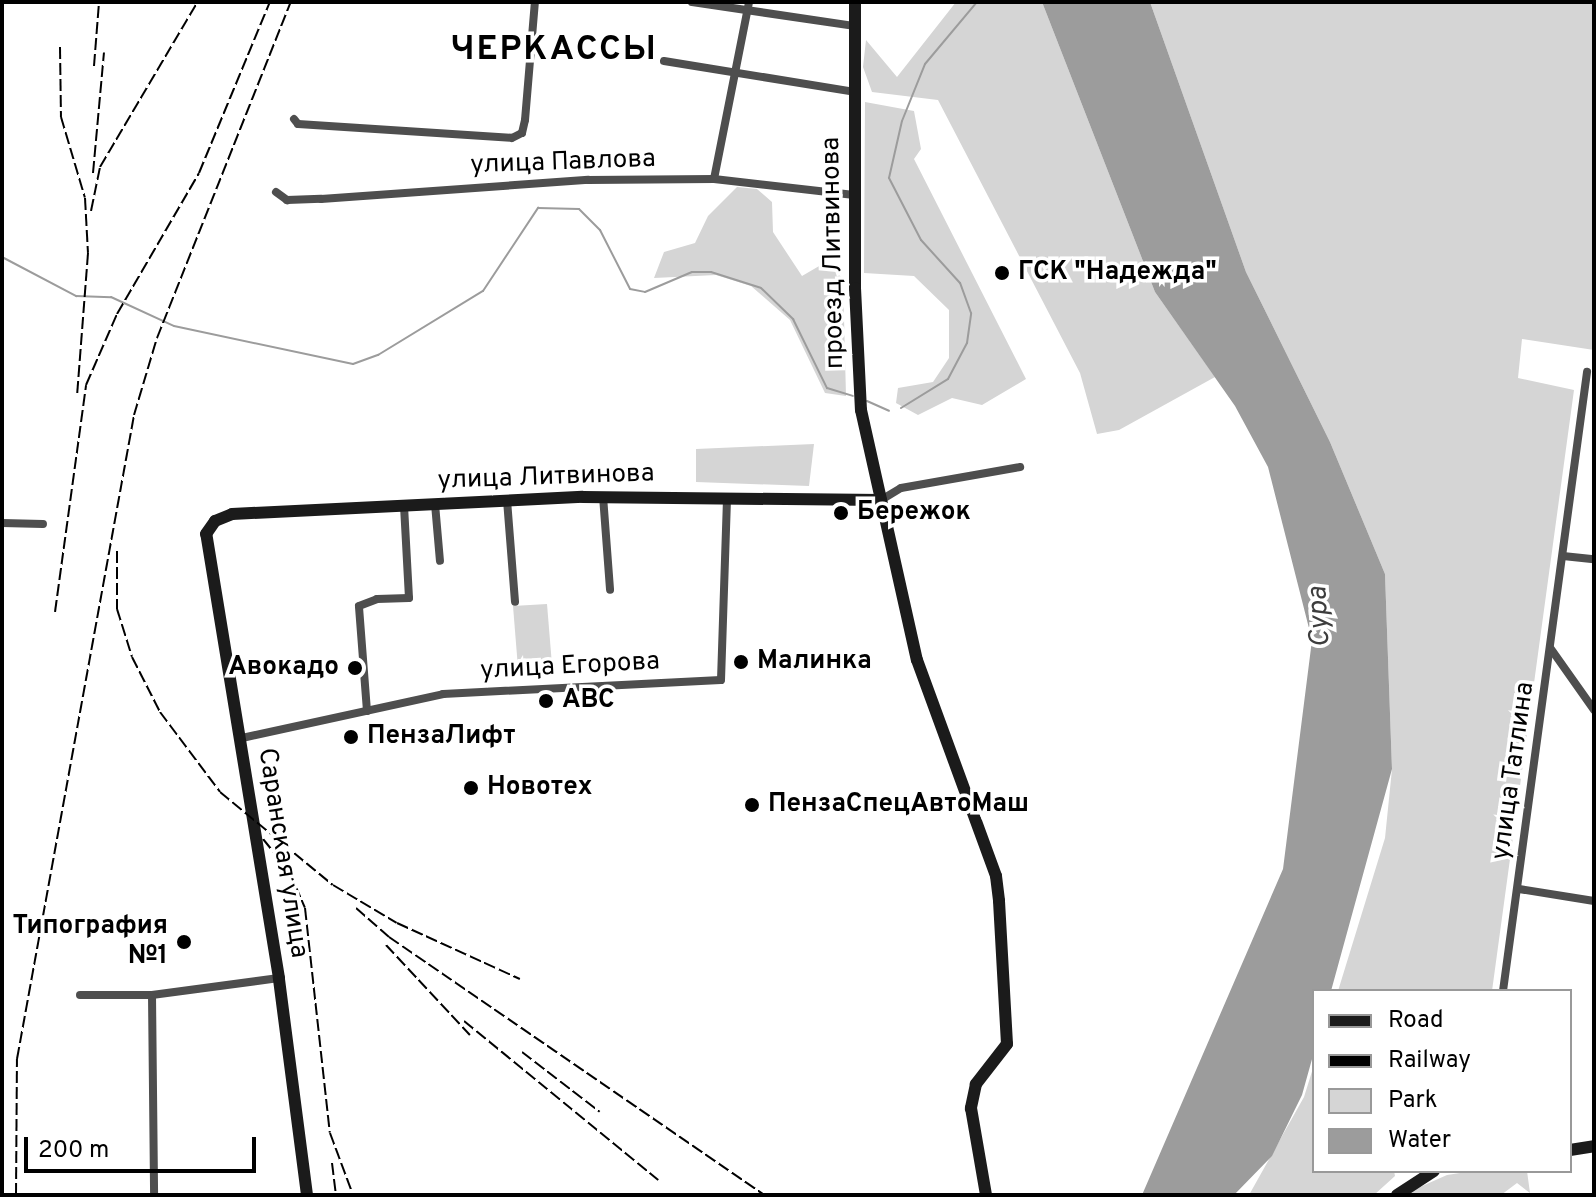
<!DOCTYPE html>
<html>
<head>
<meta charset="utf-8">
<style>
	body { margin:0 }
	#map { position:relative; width:1596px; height:1197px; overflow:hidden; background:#fff; font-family:Overpass,sans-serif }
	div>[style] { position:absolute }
	.green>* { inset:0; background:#d5d5d5 }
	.water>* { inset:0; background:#9c9c9c }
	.stream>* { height:2px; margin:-1px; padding:0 1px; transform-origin:1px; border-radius:1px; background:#9c9c9c }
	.street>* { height:8px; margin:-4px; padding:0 4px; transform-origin:4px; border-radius:4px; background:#4e4e4e }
	.secondary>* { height:12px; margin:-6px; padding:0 6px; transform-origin:6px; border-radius:6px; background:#1b1b1b }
	.rail>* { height:2px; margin-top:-1px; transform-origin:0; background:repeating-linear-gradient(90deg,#000 0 12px,transparent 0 16px) }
	.dots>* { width:22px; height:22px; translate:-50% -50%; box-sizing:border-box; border:4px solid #fff; border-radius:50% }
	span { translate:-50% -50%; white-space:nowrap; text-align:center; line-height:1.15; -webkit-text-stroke:7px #fff; paint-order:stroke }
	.street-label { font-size:26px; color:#000 }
	.poi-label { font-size:26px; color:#000; font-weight:700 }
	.left { translate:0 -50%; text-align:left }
	.right { translate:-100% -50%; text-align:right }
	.water-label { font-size:28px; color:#3d3d3d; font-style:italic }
	.district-label { font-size:34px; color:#000; font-weight:700; letter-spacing:2px }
	.frame { position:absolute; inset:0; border:4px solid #000; pointer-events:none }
	.legend { position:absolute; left:1312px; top:989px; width:260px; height:184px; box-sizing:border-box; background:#fff; border:2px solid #999; margin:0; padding:10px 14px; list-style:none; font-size:24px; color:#000 }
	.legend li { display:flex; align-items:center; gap:16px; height:40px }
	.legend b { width:40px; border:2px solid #999 }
	.scale { position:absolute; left:24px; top:1137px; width:232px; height:36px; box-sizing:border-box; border:4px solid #000; border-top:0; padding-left:10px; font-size:24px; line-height:28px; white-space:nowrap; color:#000; -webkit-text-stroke:6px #fff; paint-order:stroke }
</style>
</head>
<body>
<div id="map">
	<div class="green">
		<i style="clip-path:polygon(956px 2px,1042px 2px,1155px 292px,1215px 377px,1119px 430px,1097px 434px,1080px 373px,938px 100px,872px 92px,863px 67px,866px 40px,897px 77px)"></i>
		<i style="clip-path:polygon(1150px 2px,1594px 2px,1594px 350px,1522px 339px,1518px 378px,1574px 390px,1492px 991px,1338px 991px,1385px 838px,1392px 769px,1385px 574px,1330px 442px,1246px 272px)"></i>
		<i style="clip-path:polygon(865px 102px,914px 111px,921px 149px,914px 159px,1026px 379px,982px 405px,952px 398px,918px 415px,896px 403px,898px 388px,933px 382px,949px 358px,949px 310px,914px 276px,864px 273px)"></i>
		<i style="clip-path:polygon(737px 187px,757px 189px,772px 202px,773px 232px,802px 276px,826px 262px,843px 279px,846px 396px,825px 393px,790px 320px,751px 286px,716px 275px,654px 278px,664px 252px,695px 243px,708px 216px)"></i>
		<i style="clip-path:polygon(814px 444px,809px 486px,696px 482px,696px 449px)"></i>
		<i style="clip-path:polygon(547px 604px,552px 665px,518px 668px,513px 606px)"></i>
		<i style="clip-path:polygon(1314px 1065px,1314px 1171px,1394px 1171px,1395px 1176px,1374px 1195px,1249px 1195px,1304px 1097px)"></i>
		<i style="clip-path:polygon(1473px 1171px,1527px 1171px,1530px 1193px,1517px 1183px,1501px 1195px,1402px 1195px,1447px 1175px)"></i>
	</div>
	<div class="water">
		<i style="clip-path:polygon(1042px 2px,1150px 2px,1246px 272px,1330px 442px,1385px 574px,1392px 769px,1331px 991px,1314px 991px,1314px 1052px,1302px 1095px,1272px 1156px,1234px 1195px,1142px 1195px,1283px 869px,1312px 640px,1268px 467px,1235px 406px,1155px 292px)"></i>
	</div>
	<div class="stream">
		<i style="left:2px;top:257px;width:84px;rotate:27.8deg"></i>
		<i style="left:76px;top:296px;width:35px;rotate:2deg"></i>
		<i style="left:111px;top:297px;width:69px;rotate:24.7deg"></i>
		<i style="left:174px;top:326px;width:183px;rotate:12deg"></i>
		<i style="left:353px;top:364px;width:27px;rotate:-20deg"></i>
		<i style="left:378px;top:355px;width:123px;rotate:-31.4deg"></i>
		<i style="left:483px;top:291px;width:100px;rotate:-56.5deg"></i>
		<i style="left:538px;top:208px;width:41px;rotate:1.4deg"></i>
		<i style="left:579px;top:209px;width:30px;rotate:45deg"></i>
		<i style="left:600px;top:230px;width:66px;rotate:63deg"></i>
		<i style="left:630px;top:289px;width:15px;rotate:11deg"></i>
		<i style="left:645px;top:292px;width:51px;rotate:-23.1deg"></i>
		<i style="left:692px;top:272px;width:19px"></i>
		<i style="left:711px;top:272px;width:52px;rotate:17.7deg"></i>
		<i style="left:761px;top:288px;width:45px;rotate:44.1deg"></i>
		<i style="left:793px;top:319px;width:77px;rotate:63.8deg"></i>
		<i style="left:827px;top:388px;width:27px;rotate:17deg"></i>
		<i style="left:867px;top:401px;width:24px;rotate:24deg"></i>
		<i style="left:901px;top:408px;width:55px;rotate:-31.7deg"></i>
		<i style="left:948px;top:379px;width:41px;rotate:-62.2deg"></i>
		<i style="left:967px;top:343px;width:30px;rotate:-82deg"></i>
		<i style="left:971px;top:313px;width:32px;rotate:-110deg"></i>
		<i style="left:960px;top:283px;width:58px;rotate:-132.2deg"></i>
		<i style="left:921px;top:240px;width:70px;rotate:-117.3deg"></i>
		<i style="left:889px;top:178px;width:58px;rotate:-77.2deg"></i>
		<i style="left:902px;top:121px;width:61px;rotate:-68deg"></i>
		<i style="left:925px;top:64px;width:81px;rotate:-50deg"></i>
	</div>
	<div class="street">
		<i style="left:692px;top:2px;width:165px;rotate:8.4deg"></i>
		<i style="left:664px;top:61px;width:193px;rotate:9.2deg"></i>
		<i style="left:294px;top:119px;width:6px;rotate:51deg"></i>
		<i style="left:298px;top:124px;width:214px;rotate:3.7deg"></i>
		<i style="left:512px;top:138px;width:11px;rotate:-27deg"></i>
		<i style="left:522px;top:133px;width:13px;rotate:-77deg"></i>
		<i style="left:525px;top:120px;width:118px;rotate:-85.2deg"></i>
		<i style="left:714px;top:179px;width:180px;rotate:-78.8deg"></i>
		<i style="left:276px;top:192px;width:14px;rotate:36deg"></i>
		<i style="left:287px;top:200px;width:34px;rotate:-2deg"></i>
		<i style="left:321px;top:199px;width:268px;rotate:-4.1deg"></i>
		<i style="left:588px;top:180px;width:126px;rotate:-0.5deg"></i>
		<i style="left:714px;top:179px;width:141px;rotate:6.5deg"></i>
		<i style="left:603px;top:496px;width:94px;rotate:85.7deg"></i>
		<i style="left:507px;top:500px;width:102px;rotate:85.5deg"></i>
		<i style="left:881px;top:500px;width:23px;rotate:-31deg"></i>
		<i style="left:901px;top:488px;width:121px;rotate:-10deg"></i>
		<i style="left:435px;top:504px;width:57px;rotate:85deg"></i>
		<i style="left:2px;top:523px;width:41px;rotate:1.4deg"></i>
		<i style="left:1563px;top:556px;width:31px;rotate:6deg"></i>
		<i style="left:1551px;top:649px;width:75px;rotate:54.8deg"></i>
		<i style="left:367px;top:711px;width:105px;rotate:-94.4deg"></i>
		<i style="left:359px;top:606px;width:19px;rotate:-21deg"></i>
		<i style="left:377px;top:599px;width:32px;rotate:-2deg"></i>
		<i style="left:409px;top:598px;width:93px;rotate:-93.1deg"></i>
		<i style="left:242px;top:738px;width:206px;rotate:-12.3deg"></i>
		<i style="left:443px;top:694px;width:278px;rotate:-2.9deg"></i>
		<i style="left:721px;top:680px;width:183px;rotate:-88.1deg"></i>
		<i style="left:1519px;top:889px;width:76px;rotate:9.1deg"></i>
		<i style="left:1503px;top:991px;width:625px;rotate:-82.27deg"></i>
		<i style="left:80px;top:995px;width:72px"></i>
		<i style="left:152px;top:995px;width:128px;rotate:-7.6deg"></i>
		<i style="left:152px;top:995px;width:200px;rotate:89.4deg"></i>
	</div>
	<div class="secondary">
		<i style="left:855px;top:2px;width:286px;rotate:90deg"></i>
		<i style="left:855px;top:288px;width:122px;rotate:87.2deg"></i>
		<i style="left:861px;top:410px;width:256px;rotate:77.4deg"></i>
		<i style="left:917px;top:660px;width:230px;rotate:69.9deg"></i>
		<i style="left:996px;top:876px;width:25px;rotate:83deg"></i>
		<i style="left:999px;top:901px;width:143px;rotate:86.8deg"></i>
		<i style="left:1007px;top:1044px;width:51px;rotate:127.8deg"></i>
		<i style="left:976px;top:1084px;width:25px;rotate:102deg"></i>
		<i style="left:971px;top:1108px;width:88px;rotate:80.2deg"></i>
		<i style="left:1570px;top:1150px;width:24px;rotate:-9deg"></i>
		<i style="left:307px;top:1195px;width:219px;rotate:-97.4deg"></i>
		<i style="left:279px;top:978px;width:450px;rotate:-99.3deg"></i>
		<i style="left:206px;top:534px;width:16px;rotate:-55deg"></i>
		<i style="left:215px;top:521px;width:18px;rotate:-22deg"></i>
		<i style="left:232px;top:514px;width:351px;rotate:-2.8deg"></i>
		<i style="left:583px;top:497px;width:298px;rotate:0.6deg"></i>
		<i style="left:1397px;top:1195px;width:44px;rotate:-33deg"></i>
	</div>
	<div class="rail">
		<i style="left:60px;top:47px;width:70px;rotate:89.2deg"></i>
		<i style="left:61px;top:117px;width:84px;rotate:73.5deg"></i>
		<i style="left:85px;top:198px;width:55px;rotate:86.9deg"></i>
		<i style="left:88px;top:253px;width:144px;rotate:94.4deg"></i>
		<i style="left:94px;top:66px;width:64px;rotate:-85.5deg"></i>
		<i style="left:93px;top:173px;width:121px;rotate:-84.8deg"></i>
		<i style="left:91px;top:211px;width:45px;rotate:-78.4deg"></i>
		<i style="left:100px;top:167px;width:191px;rotate:-59.4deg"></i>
		<i style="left:117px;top:551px;width:58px;rotate:90deg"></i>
		<i style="left:117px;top:609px;width:50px;rotate:72.6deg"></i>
		<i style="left:132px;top:657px;width:62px;rotate:63deg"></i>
		<i style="left:160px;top:712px;width:100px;rotate:53.1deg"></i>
		<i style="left:220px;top:792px;width:146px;rotate:39.5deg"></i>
		<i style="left:333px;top:885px;width:74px;rotate:30.7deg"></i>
		<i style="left:397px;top:923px;width:135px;rotate:24.5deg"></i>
		<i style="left:55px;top:612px;width:229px;rotate:-82.2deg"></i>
		<i style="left:86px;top:385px;width:77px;rotate:-66.4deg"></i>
		<i style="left:117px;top:314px;width:163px;rotate:-59.8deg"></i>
		<i style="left:199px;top:173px;width:185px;rotate:-67.5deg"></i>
		<i style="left:263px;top:839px;width:41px;rotate:50.9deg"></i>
		<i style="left:289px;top:871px;width:40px;rotate:66.6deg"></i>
		<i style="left:305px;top:908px;width:226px;rotate:83.7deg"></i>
		<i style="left:330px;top:1133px;width:66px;rotate:69.6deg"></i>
		<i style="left:356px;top:908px;width:44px;rotate:41.3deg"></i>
		<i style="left:389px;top:937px;width:456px;rotate:34.5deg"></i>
		<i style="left:386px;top:945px;width:123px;rotate:47deg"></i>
		<i style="left:464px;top:1021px;width:251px;rotate:39.3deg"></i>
		<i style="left:522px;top:1052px;width:98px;rotate:37.6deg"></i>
		<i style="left:332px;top:1163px;width:32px;rotate:83deg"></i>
		<i style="left:16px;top:1195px;width:136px;rotate:-89.6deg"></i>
		<i style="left:17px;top:1059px;width:655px;rotate:-79.7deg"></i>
		<i style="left:134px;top:415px;width:80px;rotate:-73.4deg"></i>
		<i style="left:157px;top:338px;width:362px;rotate:-68.3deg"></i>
	</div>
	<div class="dots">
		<i style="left:1002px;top:273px;background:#000"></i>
		<i style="left:841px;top:513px;background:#000"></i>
		<i style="left:741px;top:662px;background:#000"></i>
		<i style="left:355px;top:668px;background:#000"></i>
		<i style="left:546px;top:701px;background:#000"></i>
		<i style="left:351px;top:737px;background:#000"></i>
		<i style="left:471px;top:788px;background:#000"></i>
		<i style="left:752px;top:805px;background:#000"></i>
		<i style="left:184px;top:942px;background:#000"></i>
	</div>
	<div class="street-label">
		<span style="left:563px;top:163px;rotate:-2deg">улица Павлова</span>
		<span style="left:834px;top:253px;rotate:-91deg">проезд Литвинова</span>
		<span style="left:546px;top:478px;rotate:-2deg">улица Литвинова</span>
		<span style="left:570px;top:667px;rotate:-3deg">улица Егорова</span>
		<span style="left:1514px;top:771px;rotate:-82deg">улица Татлина</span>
		<span style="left:282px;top:853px;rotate:81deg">Саранская улица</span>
	</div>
	<div class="poi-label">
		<span class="left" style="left:1018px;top:273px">ГСК "Надежда"</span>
		<span class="left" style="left:857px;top:513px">Бережок</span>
		<span class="left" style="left:757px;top:662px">Малинка</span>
		<span class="right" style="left:339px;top:668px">Авокадо</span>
		<span class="left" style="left:562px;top:701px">ABC</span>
		<span class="left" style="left:367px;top:737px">ПензаЛифт</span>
		<span class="left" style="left:487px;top:788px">Новотех</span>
		<span class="left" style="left:768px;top:805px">ПензаСпецАвтоМаш</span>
		<span class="right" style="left:168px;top:942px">Типография<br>№1</span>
	</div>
	<div class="water-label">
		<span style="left:1320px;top:617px;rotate:-93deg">Сура</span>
	</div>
	<div class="district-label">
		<span style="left:554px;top:51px">ЧЕРКАССЫ</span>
	</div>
	<div class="frame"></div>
	<ul class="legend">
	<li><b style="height:10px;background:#1b1b1b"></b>Road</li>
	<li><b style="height:10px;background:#000"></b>Railway</li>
	<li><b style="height:22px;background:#d5d5d5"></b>Park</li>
	<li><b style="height:22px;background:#9c9c9c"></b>Water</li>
	</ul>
	<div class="scale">200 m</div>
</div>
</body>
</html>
